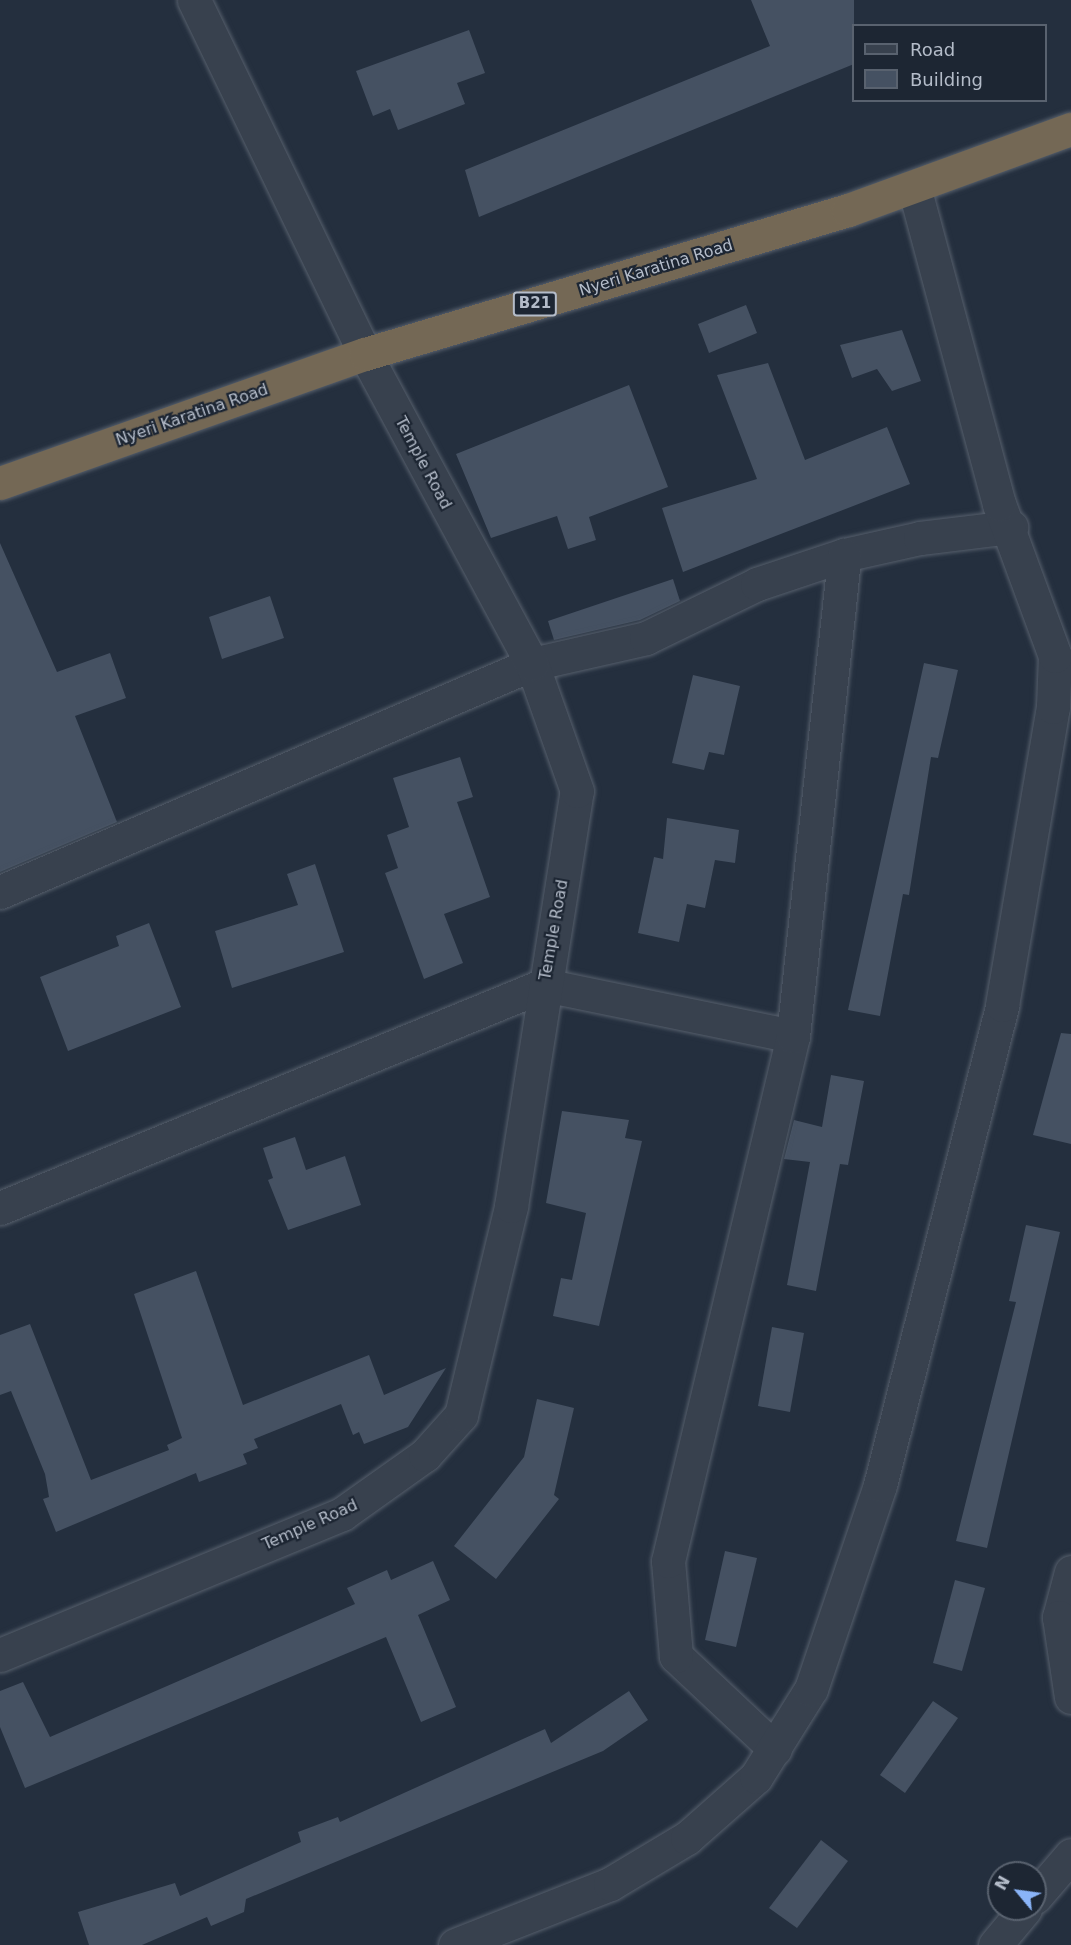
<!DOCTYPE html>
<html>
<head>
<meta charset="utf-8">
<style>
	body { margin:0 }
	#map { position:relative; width:1071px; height:1945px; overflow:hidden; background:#242f3e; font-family:"DejaVu Sans",sans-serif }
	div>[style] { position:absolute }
	.building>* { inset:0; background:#455162 }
	.roads { filter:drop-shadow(0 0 2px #565f6c) drop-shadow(0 0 2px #565f6c) }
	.street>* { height:33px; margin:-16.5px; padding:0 16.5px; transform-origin:16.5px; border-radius:16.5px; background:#38414e }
	.highway>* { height:33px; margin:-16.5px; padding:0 16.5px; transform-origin:16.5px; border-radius:16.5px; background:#746855 }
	span { translate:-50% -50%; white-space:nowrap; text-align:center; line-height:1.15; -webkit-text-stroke:4.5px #1d2633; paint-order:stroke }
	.shield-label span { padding:2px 4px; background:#1d2633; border:2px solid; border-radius:4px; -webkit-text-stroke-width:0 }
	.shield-label { font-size:15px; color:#b4bcc9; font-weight:700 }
	.street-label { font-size:16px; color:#b4bcc9 }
	.legend { position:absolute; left:852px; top:24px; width:195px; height:78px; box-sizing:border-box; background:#1d2633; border:2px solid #59626f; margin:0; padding:8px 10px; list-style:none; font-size:18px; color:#b4bcc9 }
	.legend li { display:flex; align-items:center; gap:12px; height:30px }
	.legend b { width:30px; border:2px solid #59626f }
	.north { position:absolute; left:987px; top:1861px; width:60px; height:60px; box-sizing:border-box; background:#1d2633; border:2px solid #59626f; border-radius:50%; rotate:299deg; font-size:16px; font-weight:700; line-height:24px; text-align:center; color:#b4bcc9 }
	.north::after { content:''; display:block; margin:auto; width:21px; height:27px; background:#8ab4f8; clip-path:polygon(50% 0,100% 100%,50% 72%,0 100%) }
</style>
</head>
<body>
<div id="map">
	<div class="building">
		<i style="clip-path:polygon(751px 0,854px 0,854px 64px,479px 217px,465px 170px,770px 46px)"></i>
		<i style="clip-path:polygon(469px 30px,485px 73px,457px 83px,465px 104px,398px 130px,390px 109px,373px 116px,356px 71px)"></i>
		<i style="clip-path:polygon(746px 305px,757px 333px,709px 353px,698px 324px)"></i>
		<i style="clip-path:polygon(902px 330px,921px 381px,892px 391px,877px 369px,852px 378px,840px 345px)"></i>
		<i style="clip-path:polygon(768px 363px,805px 460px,887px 427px,910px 484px,683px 572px,662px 508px,757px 479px,717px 375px)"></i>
		<i style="clip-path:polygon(629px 385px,668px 487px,589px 517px,596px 540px,568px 549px,557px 516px,491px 538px,456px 454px)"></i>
		<i style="clip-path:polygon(0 543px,57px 672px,110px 653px,126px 698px,75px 716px,117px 822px,0 872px)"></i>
		<i style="clip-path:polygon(673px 579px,680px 601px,640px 620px,554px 640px,548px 621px)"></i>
		<i style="clip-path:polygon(270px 596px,284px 638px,222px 659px,209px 617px)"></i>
		<i style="clip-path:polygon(924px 663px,958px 670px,938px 758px,931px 757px,909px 895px,903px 894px,880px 1016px,848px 1010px)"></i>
		<i style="clip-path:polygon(693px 675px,740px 686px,724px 755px,709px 752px,704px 770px,672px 763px)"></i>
		<i style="clip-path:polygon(460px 757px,473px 797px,457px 802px,490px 897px,444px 914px,463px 963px,424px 979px,385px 873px,398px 868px,387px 835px,409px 827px,393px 778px)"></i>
		<i style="clip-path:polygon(667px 818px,739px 830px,735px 863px,715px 860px,705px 908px,687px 904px,679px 942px,638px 933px,654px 857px,663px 859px)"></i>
		<i style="clip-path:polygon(315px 864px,344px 952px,232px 988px,215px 931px,298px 905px,287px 874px)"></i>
		<i style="clip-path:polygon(149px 923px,181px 1007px,68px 1051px,40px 977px,119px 946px,116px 936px)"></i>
		<i style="clip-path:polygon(1061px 1033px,1071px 1034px,1071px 1144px,1033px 1135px)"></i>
		<i style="clip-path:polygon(831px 1075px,864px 1081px,848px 1165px,840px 1164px,816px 1291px,787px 1285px,810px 1162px,784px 1159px,794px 1120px,822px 1127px)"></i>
		<i style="clip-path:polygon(562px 1111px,629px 1120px,625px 1138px,642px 1141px,599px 1326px,553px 1316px,561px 1278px,572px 1280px,586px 1213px,546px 1203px)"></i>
		<i style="clip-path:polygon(295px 1137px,306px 1170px,345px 1156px,361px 1205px,288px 1230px,268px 1180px,273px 1178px,263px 1148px)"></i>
		<i style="clip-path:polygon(1026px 1225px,1060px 1232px,987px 1548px,956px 1541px,1016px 1302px,1009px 1301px)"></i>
		<i style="clip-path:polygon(196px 1271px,243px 1405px,369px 1355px,384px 1395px,446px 1368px,408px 1427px,364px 1444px,359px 1432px,353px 1435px,341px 1404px,254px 1439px,258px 1448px,243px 1454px,247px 1464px,199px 1482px,196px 1473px,56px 1532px,43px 1499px,49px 1497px,45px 1474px,11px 1391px,0 1395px,0 1335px,30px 1324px,91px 1480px,169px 1450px,167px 1445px,182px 1438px,134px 1294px)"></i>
		<i style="clip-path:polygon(772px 1327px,804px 1333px,790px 1412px,758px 1406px)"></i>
		<i style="clip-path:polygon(537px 1399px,574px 1408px,554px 1495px,559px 1499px,496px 1579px,454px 1546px,524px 1457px)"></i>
		<i style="clip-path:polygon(725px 1551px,757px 1558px,736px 1647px,705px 1640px)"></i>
		<i style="clip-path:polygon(433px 1561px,450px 1600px,418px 1615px,456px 1707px,421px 1722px,386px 1637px,25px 1788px,0 1727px,0 1691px,23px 1682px,50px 1737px,355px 1604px,347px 1588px,387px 1570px,391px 1580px)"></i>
		<i style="clip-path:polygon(955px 1580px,985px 1588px,962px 1671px,933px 1663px)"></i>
		<i style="clip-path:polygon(629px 1691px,648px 1720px,603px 1751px,246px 1899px,244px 1912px,211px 1926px,207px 1917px,142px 1945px,89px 1945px,78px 1912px,175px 1883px,180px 1896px,301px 1842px,298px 1832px,338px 1817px,340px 1822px,545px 1729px,551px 1743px)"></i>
		<i style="clip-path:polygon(933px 1701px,958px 1718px,905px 1793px,880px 1775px)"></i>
		<i style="clip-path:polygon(821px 1840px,848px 1861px,797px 1928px,769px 1908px)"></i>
	</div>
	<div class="roads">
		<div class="street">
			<i style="left:0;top:892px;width:579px;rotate:-23.2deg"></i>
			<i style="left:532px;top:664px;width:117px;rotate:-12.8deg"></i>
			<i style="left:646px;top:638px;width:123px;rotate:-25.9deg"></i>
			<i style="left:757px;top:584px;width:92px;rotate:-18.4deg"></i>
			<i style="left:844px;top:555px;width:78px;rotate:-12.6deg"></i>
			<i style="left:920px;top:538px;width:92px;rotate:-6.9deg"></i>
			<i style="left:0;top:1208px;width:588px;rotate:-22.29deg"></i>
			<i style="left:544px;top:985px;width:254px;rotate:11.6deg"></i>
			<i style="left:1071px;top:1572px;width:47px;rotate:104.9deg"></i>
			<i style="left:1059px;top:1617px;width:81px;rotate:81.5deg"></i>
			<i style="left:0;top:1655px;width:370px;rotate:-22.4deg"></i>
			<i style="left:342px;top:1514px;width:102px;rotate:-35.4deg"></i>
			<i style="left:425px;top:1455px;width:54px;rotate:-48deg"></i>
			<i style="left:461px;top:1415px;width:215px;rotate:-76.5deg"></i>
			<i style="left:511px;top:1206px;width:420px;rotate:-81deg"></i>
			<i style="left:577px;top:791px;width:135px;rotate:-109.5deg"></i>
			<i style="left:532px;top:664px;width:352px;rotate:-118.3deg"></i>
			<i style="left:365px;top:354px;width:393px;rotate:-115.8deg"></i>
			<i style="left:775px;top:1749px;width:136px;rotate:-136.8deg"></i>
			<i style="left:676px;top:1656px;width:95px;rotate:-94.8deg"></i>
			<i style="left:668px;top:1561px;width:540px;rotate:-76.61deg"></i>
			<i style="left:793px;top:1036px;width:484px;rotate:-83.9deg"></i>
			<i style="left:1035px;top:1897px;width:55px;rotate:-49.4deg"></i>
			<i style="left:455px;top:1945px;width:167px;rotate:-21.5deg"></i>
			<i style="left:610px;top:1884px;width:90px;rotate:-30.9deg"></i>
			<i style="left:687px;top:1838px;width:92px;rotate:-41.5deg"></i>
			<i style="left:756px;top:1777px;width:104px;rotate:-58deg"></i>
			<i style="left:811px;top:1689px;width:215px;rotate:-71.3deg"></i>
			<i style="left:880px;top:1485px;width:495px;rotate:-75.7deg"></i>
			<i style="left:1002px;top:1005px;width:302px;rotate:-80.3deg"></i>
			<i style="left:1053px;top:707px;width:51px;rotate:-87.8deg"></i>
			<i style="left:1055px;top:656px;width:162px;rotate:-110.2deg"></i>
			<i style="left:999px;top:504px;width:328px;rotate:-105deg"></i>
			<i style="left:995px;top:1945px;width:47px;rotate:-50.2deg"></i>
		</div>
		<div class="highway">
			<i style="left:0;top:483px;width:387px;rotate:-19.5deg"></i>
			<i style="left:365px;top:354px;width:504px;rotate:-16.6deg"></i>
			<i style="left:848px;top:210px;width:237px;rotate:-20deg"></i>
		</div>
	</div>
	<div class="shield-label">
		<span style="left:535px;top:304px">B21</span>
	</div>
	<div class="street-label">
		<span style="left:656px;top:268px;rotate:-17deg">Nyeri Karatina Road</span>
		<span style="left:192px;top:415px;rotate:-19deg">Nyeri Karatina Road</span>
		<span style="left:423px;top:463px;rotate:62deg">Temple Road</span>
		<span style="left:554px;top:930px;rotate:-80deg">Temple Road</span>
		<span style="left:310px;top:1525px;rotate:-24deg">Temple Road</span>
	</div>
	<ul class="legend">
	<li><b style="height:8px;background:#38414e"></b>Road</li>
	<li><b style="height:16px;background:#455162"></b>Building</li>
	</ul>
	<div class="north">N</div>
</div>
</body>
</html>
